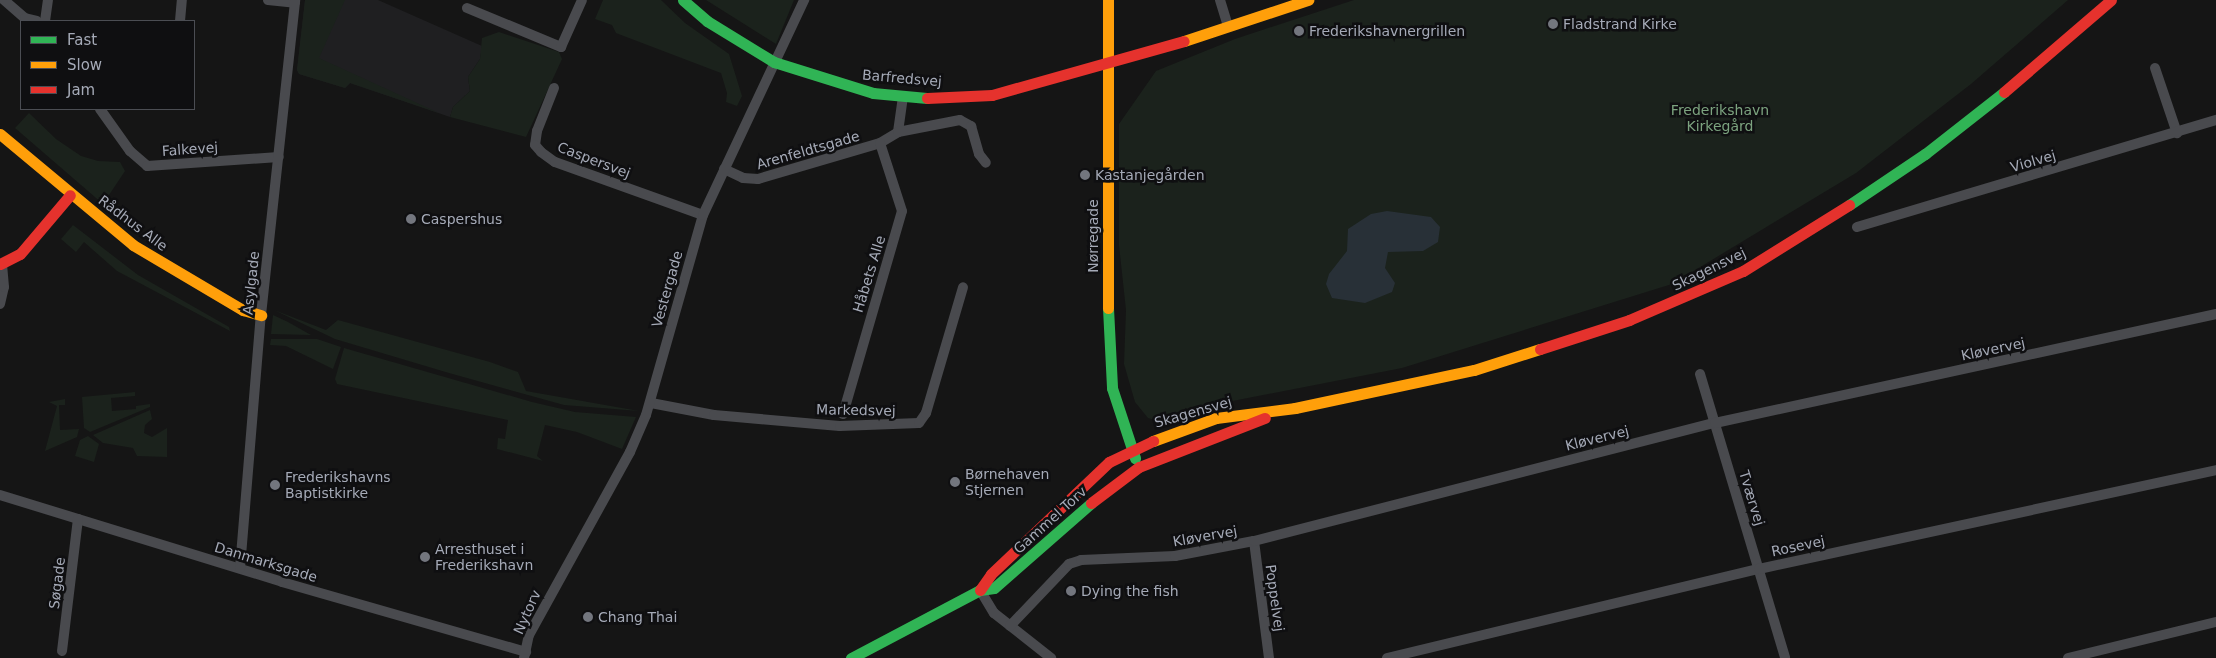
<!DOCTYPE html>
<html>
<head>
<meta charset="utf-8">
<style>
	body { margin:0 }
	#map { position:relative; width:2216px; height:658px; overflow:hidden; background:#151515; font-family:"DejaVu Sans",sans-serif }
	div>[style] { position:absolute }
	.built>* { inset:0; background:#1f1f21 }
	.green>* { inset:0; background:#1b221c }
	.water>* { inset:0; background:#283037 }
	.street>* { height:10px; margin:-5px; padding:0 5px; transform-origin:5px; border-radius:5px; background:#494a4e }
	.fast>* { height:11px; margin:-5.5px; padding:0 5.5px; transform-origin:5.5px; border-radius:5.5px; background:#30b455 }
	.slow>* { height:11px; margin:-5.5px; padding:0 5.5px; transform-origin:5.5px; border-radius:5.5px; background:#ff9f0a }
	.jam>* { height:11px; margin:-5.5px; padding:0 5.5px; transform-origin:5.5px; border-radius:5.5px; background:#e5322d }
	.dots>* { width:14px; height:14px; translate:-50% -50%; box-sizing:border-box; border:2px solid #0f0f11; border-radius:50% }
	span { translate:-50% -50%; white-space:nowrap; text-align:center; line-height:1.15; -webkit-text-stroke:5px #0f0f11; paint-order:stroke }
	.poi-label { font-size:14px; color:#a5aab7 }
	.left { translate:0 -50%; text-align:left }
	.street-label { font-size:14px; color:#a5aab7 }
	.park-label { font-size:14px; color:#7ca37f }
	.legend { position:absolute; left:20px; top:20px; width:175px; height:90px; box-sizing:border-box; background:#0f0f11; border:1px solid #4b4d53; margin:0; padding:6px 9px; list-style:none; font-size:15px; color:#a5aab7 }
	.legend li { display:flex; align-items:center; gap:10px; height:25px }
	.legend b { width:25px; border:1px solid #4b4d53 }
</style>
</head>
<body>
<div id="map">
	<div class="built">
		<i style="clip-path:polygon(305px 0,378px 0,482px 46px,480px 59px,468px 77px,470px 91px,453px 107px,450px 117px,350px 83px,345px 88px,299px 74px,297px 70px)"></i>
	</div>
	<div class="green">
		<i style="clip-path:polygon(305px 0,345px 0,319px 58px,439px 113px,350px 83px,345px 88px,299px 74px,297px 70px)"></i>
		<i style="clip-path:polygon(603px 0,661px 0,685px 23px,729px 54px,742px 96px,737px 106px,726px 102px,727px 93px,721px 73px,616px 33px,612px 25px,595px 19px)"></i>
		<i style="clip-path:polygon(706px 0,794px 0,776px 44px)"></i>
		<i style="clip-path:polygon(1354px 0,2068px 0,1971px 84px,1856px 173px,1672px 284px,1402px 368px,1217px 404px,1159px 421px,1148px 418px,1135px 402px,1124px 364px,1126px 310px,1119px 245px,1119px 124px,1156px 71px,1235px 39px)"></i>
		<i style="clip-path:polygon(499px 32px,559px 52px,562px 59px,526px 137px,450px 117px,453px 107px,470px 91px,468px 77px,480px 59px,482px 38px)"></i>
		<i style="clip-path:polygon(29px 113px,56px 139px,81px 156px,98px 161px,120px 162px,125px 171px,103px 204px,15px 128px)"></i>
		<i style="clip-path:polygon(73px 225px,138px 275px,229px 327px,230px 331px,117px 271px,84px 242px,76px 252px,61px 239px)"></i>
		<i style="clip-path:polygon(274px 310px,326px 330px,338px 320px,490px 362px,518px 372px,526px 391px,639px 411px,564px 405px,449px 373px,335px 339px)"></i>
		<i style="clip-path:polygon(273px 315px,288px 322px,311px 335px,271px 334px)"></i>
		<i style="clip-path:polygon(271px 339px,317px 339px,341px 347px,333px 369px,286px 346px,270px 345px)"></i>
		<i style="clip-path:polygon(344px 348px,532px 402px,575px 412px,636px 417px,622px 449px,577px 432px,545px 425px,537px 456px,543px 461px,497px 449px,498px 438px,505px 439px,508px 420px,337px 384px,335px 379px)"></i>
		<i style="clip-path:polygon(135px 392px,135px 396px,111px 398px,112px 411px,136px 409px,136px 406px,150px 404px,150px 407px,90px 432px,84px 428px,82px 397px)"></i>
		<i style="clip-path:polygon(65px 399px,65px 405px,59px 405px,60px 430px,79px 429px,77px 437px,45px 451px,57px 406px,49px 402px)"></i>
		<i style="clip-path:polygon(150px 410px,152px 419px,145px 425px,144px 433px,152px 437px,167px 428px,167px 457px,137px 456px,133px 448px,103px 443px,93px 435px)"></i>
		<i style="clip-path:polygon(88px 436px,99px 444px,94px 462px,75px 456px,80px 440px)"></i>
	</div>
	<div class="water">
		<i style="clip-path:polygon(1387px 211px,1431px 217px,1440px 227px,1438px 242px,1423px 251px,1388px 252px,1385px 268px,1395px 283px,1392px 292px,1365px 303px,1332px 298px,1326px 284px,1329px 274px,1347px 251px,1348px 229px,1371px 214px)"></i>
	</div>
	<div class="street">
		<i style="left:4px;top:0;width:28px;rotate:41deg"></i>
		<i style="left:25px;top:18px;width:12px;rotate:14deg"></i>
		<i style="left:268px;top:0;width:27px;rotate:6deg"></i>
		<i style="left:1220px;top:0;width:27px;rotate:73deg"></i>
		<i style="left:467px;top:8px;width:102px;rotate:22.5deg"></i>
		<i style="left:561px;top:47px;width:51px;rotate:-65.9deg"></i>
		<i style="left:45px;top:21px;width:21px;rotate:-82deg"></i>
		<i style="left:180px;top:21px;width:21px;rotate:-85deg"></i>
		<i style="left:2155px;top:68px;width:69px;rotate:71.3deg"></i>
		<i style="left:554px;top:88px;width:46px;rotate:111.6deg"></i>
		<i style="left:537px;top:131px;width:14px;rotate:98deg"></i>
		<i style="left:535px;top:145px;width:9px;rotate:49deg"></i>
		<i style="left:541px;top:152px;width:17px;rotate:36deg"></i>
		<i style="left:555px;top:162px;width:157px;rotate:19.7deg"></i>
		<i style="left:100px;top:109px;width:52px;rotate:54.5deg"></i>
		<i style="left:130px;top:151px;width:23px;rotate:41deg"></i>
		<i style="left:147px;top:166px;width:132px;rotate:-3.9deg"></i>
		<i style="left:898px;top:132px;width:36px;rotate:-82deg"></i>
		<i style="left:724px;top:169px;width:21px;rotate:25deg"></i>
		<i style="left:743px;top:178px;width:15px;rotate:4deg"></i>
		<i style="left:758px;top:179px;width:127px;rotate:-16.4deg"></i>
		<i style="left:880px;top:143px;width:21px;rotate:-31deg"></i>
		<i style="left:898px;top:132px;width:63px;rotate:-11deg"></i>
		<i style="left:960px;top:120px;width:13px;rotate:29deg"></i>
		<i style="left:971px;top:126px;width:29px;rotate:74deg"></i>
		<i style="left:979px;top:154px;width:11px;rotate:52deg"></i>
		<i style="left:1857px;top:227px;width:375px;rotate:-16.6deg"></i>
		<i style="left:0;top:304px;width:17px;rotate:-77deg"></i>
		<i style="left:4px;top:287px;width:23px;rotate:-95deg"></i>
		<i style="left:1700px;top:374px;width:296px;rotate:73.3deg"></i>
		<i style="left:651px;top:403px;width:64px;rotate:10.8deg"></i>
		<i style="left:714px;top:415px;width:126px;rotate:5deg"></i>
		<i style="left:840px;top:426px;width:79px;rotate:-2.2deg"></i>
		<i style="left:919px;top:423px;width:12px;rotate:-55deg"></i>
		<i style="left:926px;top:413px;width:131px;rotate:-73.6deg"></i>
		<i style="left:843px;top:414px;width:211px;rotate:-73.8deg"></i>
		<i style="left:902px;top:211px;width:71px;rotate:-107.9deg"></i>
		<i style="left:0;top:495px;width:295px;rotate:17.1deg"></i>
		<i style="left:282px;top:582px;width:254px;rotate:16deg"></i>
		<i style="left:1254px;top:541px;width:118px;rotate:82.7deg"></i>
		<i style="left:240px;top:568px;width:254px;rotate:-85.3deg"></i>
		<i style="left:261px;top:315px;width:317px;rotate:-83.8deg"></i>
		<i style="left:980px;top:590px;width:27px;rotate:59deg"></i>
		<i style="left:994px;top:613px;width:73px;rotate:38.3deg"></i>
		<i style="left:1010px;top:626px;width:86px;rotate:-46.4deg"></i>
		<i style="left:1069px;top:564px;width:13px;rotate:-18deg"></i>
		<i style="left:1081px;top:560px;width:94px;rotate:-2.4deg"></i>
		<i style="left:1175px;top:556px;width:80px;rotate:-10.8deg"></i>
		<i style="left:1254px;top:541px;width:476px;rotate:-14.4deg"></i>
		<i style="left:1715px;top:423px;width:513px;rotate:-12.27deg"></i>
		<i style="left:62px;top:651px;width:133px;rotate:-83.1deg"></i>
		<i style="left:524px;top:658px;width:24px;rotate:-78deg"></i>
		<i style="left:529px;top:635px;width:209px;rotate:-61.1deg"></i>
		<i style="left:630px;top:452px;width:40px;rotate:-66.6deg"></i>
		<i style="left:646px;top:415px;width:208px;rotate:-74.1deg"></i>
		<i style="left:703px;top:215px;width:238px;rotate:-64.8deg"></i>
		<i style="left:1387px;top:658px;width:382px;rotate:-13.5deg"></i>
		<i style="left:1759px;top:569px;width:468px;rotate:-12.2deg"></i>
		<i style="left:2068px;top:658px;width:152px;rotate:-13.7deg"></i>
	</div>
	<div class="fast">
		<i style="left:683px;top:0;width:32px;rotate:41deg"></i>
		<i style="left:707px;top:21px;width:79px;rotate:31.5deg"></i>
		<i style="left:774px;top:62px;width:104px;rotate:17.4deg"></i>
		<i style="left:873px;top:93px;width:54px;rotate:5.3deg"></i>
		<i style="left:1849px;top:205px;width:92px;rotate:-33.9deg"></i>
		<i style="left:1925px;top:154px;width:100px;rotate:-38.1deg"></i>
		<i style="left:1108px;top:308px;width:80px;rotate:87.1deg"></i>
		<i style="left:1112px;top:388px;width:74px;rotate:71.8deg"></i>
		<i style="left:851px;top:658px;width:146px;rotate:-27.8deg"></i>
		<i style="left:980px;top:590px;width:14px;rotate:-8deg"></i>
		<i style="left:994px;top:588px;width:129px;rotate:-41.2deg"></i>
	</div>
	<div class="slow">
		<i style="left:1108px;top:0;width:308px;rotate:90deg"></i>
		<i style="left:1184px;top:41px;width:131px;rotate:-18.3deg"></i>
		<i style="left:0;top:134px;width:173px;rotate:39.8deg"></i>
		<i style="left:133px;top:245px;width:128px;rotate:30.6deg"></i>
		<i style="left:243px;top:310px;width:19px;rotate:16deg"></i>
		<i style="left:1153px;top:441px;width:67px;rotate:-20.1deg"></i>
		<i style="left:1216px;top:418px;width:80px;rotate:-7.2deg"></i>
		<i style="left:1295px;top:408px;width:183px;rotate:-12deg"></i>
		<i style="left:1474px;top:370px;width:69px;rotate:-17.7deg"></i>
	</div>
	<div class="jam">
		<i style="left:2004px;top:92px;width:141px;rotate:-40.7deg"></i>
		<i style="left:927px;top:98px;width:65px;rotate:-2.6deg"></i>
		<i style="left:992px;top:95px;width:199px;rotate:-15.7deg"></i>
		<i style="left:0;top:264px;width:22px;rotate:-27deg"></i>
		<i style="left:20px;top:254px;width:77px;rotate:-49.7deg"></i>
		<i style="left:1540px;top:349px;width:94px;rotate:-18deg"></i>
		<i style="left:1629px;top:320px;width:124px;rotate:-23.3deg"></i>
		<i style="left:1743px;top:271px;width:125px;rotate:-31.9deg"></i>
		<i style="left:1091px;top:503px;width:60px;rotate:-36.9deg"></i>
		<i style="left:1139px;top:467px;width:135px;rotate:-21.3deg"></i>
		<i style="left:980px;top:590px;width:19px;rotate:-55deg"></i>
		<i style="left:991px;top:574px;width:163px;rotate:-43.5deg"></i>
		<i style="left:1109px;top:462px;width:49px;rotate:-25.5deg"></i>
	</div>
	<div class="dots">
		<i style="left:1553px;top:24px;background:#73767e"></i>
		<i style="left:1299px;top:31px;background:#73767e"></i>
		<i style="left:1085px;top:175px;background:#73767e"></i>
		<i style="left:411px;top:219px;background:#73767e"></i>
		<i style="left:955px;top:482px;background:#73767e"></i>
		<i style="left:275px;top:485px;background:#73767e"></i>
		<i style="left:425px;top:557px;background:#73767e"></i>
		<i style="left:1071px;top:591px;background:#73767e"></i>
		<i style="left:588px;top:617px;background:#73767e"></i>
	</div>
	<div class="poi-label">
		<span class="left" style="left:1563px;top:24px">Fladstrand Kirke</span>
		<span class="left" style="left:1309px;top:31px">Frederikshavnergrillen</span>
		<span class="left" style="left:1095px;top:175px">Kastanjegården</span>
		<span class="left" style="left:421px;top:219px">Caspershus</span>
		<span class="left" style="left:965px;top:482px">Børnehaven<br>Stjernen</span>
		<span class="left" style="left:285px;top:485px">Frederikshavns<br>Baptistkirke</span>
		<span class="left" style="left:435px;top:557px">Arresthuset i<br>Frederikshavn</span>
		<span class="left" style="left:1081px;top:591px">Dying the fish</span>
		<span class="left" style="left:598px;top:617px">Chang Thai</span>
	</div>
	<div class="street-label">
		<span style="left:902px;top:78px;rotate:5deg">Barfredsvej</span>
		<span style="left:190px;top:149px;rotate:-4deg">Falkevej</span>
		<span style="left:808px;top:150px;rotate:-16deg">Arenfeldtsgade</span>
		<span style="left:594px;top:160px;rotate:21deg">Caspersvej</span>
		<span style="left:2033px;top:161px;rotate:-16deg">Violvej</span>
		<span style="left:133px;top:223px;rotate:37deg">Rådhus Alle</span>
		<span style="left:1093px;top:236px;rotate:-90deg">Nørregade</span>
		<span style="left:1709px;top:269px;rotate:-26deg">Skagensvej</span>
		<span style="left:869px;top:274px;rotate:-73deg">Håbets Alle</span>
		<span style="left:251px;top:283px;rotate:-84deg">Asylgade</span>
		<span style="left:667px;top:289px;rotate:-74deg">Vestergade</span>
		<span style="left:1993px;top:349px;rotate:-12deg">Kløvervej</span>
		<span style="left:856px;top:410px;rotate:1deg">Markedsvej</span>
		<span style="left:1193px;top:412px;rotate:-16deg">Skagensvej</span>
		<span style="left:1597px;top:438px;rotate:-14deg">Kløvervej</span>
		<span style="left:1752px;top:498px;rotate:73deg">Tværvej</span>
		<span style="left:1050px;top:520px;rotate:-42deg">Gammel Torv</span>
		<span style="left:1205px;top:536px;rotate:-10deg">Kløvervej</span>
		<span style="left:1798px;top:546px;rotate:-12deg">Rosevej</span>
		<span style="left:266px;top:562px;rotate:17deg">Danmarksgade</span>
		<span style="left:57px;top:583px;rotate:-83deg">Søgade</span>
		<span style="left:1275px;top:598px;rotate:82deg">Poppelvej</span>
		<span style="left:527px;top:612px;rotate:-66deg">Nytorv</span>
	</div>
	<div class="park-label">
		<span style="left:1720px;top:118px">Frederikshavn<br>Kirkegård</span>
	</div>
	<ul class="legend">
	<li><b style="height:6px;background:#30b455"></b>Fast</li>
	<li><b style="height:6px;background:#ff9f0a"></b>Slow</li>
	<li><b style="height:6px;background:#e5322d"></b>Jam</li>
	</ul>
</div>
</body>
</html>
